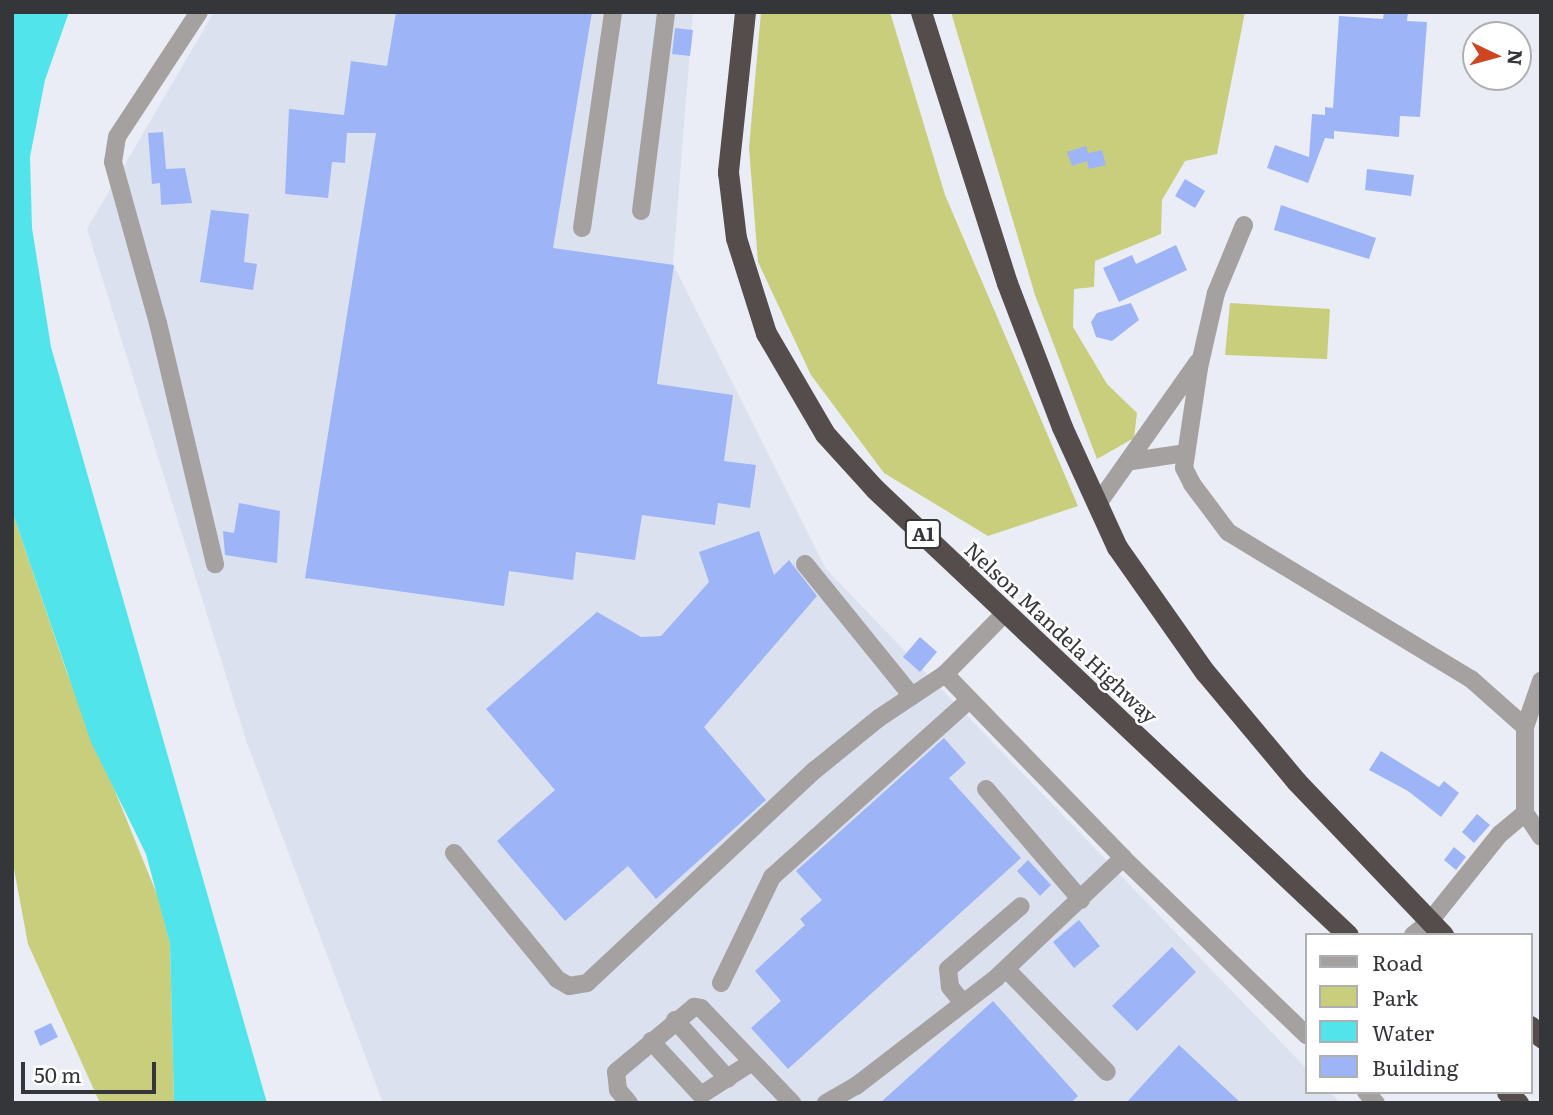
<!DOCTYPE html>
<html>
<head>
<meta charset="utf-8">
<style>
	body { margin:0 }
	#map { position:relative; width:1553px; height:1115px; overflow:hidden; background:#eaedf5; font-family:Literata,serif }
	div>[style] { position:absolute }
	.built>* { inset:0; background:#dce1f0 }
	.green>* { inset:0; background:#c8ce7c }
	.water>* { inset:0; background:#51e5eb }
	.building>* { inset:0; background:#9db5f7 }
	.minor>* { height:18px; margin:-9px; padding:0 9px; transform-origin:9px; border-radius:9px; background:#a5a1a0 }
	.highway>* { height:21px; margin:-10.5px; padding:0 10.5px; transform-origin:10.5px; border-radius:10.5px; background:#554d4b }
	span { translate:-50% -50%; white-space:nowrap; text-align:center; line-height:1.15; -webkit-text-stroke:5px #fff; paint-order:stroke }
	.shield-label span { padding:2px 5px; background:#fff; border:2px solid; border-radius:5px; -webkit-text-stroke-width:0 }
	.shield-label { font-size:19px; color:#353639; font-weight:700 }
	.street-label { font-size:21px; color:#353639 }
	.frame { position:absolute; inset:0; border:14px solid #353639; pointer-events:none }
	.legend { position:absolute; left:1305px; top:933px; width:228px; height:161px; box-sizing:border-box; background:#fff; border:2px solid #aeafb0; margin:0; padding:9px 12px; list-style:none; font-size:21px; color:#353639 }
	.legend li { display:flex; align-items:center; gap:14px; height:35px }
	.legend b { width:35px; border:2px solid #aeafb0 }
	.north { position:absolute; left:1462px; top:21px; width:70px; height:70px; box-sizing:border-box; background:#fff; border:2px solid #aeafb0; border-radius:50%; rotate:95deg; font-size:19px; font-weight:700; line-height:28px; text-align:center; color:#353639 }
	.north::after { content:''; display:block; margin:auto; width:24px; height:32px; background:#ce4520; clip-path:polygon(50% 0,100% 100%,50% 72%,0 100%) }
	.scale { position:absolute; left:21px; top:1062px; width:135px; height:32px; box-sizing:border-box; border:4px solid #353639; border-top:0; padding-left:9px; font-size:21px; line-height:24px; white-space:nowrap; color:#353639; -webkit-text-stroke:5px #fff; paint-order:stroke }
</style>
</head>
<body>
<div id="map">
	<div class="built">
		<i style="clip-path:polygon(214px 12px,693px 12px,673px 264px,826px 569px,1306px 1068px,1306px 1092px,1330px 1092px,1340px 1103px,383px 1103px,247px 743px,87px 229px)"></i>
	</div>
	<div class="green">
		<i style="clip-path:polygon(761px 12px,890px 12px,945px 195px,1078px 506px,988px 536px,884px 473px,811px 375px,758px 262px,749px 148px)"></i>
		<i style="clip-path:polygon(951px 12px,1245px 12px,1217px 154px,1185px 161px,1162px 200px,1161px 234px,1095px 261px,1094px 287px,1074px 289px,1073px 327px,1107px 384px,1137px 413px,1134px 438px,1097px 459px,1035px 295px)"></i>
		<i style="clip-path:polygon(1230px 303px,1330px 309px,1327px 359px,1225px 355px)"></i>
		<i style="clip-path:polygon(12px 511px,67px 673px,158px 897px,170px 944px,174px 1103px,100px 1103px,28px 944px,12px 858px)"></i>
	</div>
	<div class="water">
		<i style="clip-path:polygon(12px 12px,69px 12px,45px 80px,30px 157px,32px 228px,51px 347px,267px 1103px,174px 1103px,170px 944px,146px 854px,91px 742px,12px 511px)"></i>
	</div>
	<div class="building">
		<i style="clip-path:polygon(396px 12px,592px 12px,553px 248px,674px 265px,657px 384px,733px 395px,724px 461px,756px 465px,750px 508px,718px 503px,715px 525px,642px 515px,635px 560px,576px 552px,573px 580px,509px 571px,504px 606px,305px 578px,376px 133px,347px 133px,345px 163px,332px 162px,328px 198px,285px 194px,289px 109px,344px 115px,351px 61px,387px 66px)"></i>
		<i style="clip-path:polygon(1384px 12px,1408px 12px,1407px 21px,1427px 22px,1420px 117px,1400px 116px,1399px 137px,1334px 131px,1334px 139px,1325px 138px,1308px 183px,1267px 168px,1275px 145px,1309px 157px,1312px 114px,1325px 115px,1325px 107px,1333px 108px,1339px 16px,1383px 19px)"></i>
		<i style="clip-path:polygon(675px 28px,693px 30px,690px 56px,672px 54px)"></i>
		<i style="clip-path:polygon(163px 132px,166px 169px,185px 168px,192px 203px,161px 205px,160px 183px,152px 184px,148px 133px)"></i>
		<i style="clip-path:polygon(1086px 146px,1088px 153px,1102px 150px,1106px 165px,1089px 169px,1087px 161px,1072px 166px,1067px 152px)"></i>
		<i style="clip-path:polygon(1367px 169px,1414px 175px,1411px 196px,1365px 190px)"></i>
		<i style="clip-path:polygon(1185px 179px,1205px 191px,1195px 208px,1175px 196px)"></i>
		<i style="clip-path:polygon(1281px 205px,1376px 238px,1369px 259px,1274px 230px)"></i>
		<i style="clip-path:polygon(211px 210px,249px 214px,244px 262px,257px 264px,253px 290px,200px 282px)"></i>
		<i style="clip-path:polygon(1176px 245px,1187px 270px,1119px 302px,1103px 268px,1132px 255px,1136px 264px)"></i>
		<i style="clip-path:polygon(1131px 303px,1139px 320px,1112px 341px,1096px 337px,1091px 322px,1097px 313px)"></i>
		<i style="clip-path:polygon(239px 503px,280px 511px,277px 563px,225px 555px,223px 531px,234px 533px)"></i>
		<i style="clip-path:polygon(759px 531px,774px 575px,789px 560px,817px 596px,704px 727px,766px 800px,656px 899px,628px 866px,565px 921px,497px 841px,555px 790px,486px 709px,597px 612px,641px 637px,661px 636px,709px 582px,699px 552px)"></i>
		<i style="clip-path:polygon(920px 637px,937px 652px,920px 672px,903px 657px)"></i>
		<i style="clip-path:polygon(944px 738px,966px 763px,949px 778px,1021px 858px,788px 1069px,751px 1028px,781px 1001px,755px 971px,805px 925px,800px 919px,822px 900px,796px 871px)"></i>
		<i style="clip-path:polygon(1381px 751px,1439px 787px,1444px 781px,1459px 793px,1441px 817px,1408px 791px,1369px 770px)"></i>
		<i style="clip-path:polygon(1477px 814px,1490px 825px,1474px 843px,1462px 832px)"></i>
		<i style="clip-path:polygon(1454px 847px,1466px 857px,1456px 870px,1444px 860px)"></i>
		<i style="clip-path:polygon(1028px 860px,1051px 885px,1040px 896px,1017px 871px)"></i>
		<i style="clip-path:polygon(1079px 920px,1100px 946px,1074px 968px,1053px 942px)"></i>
		<i style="clip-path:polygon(1172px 947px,1196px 972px,1137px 1031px,1112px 1006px)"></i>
		<i style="clip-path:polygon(993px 1001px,1078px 1096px,1071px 1103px,880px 1103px)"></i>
		<i style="clip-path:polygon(51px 1023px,58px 1037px,40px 1046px,34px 1031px)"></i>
		<i style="clip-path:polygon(1179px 1045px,1241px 1103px,1126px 1103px)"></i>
	</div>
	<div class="minor">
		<i style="left:199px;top:12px;width:149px;rotate:123.3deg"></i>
		<i style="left:117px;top:137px;width:25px;rotate:99deg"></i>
		<i style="left:113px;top:162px;width:167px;rotate:74.4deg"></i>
		<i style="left:158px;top:323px;width:248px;rotate:76.7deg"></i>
		<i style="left:641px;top:211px;width:201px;rotate:-82.8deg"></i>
		<i style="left:1244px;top:225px;width:74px;rotate:112.4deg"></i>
		<i style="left:1216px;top:293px;width:77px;rotate:102.8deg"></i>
		<i style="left:1199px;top:368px;width:101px;rotate:98.5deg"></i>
		<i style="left:1184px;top:468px;width:18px;rotate:63deg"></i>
		<i style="left:1192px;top:484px;width:60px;rotate:53.1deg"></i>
		<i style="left:1228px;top:532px;width:284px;rotate:31.2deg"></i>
		<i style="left:1471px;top:679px;width:72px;rotate:41.6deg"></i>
		<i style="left:582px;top:228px;width:218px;rotate:-81.8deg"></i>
		<i style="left:1132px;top:461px;width:55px;rotate:-8.4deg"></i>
		<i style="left:1097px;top:505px;width:175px;rotate:-54.8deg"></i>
		<i style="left:805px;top:564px;width:170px;rotate:51deg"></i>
		<i style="left:1005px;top:613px;width:86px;rotate:134.5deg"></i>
		<i style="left:945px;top:674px;width:256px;rotate:45.9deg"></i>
		<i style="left:1123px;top:858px;width:255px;rotate:44deg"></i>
		<i style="left:986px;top:789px;width:146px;rotate:49.4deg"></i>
		<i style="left:1525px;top:813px;width:29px;rotate:56deg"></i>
		<i style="left:454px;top:853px;width:163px;rotate:50.7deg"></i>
		<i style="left:557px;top:979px;width:14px;rotate:30deg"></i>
		<i style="left:569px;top:986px;width:18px;rotate:-9deg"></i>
		<i style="left:587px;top:983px;width:312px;rotate:-43.1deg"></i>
		<i style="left:815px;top:770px;width:82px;rotate:-39.1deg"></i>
		<i style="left:879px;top:718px;width:79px;rotate:-33.7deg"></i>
		<i style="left:1413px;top:935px;width:22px;rotate:-39deg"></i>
		<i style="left:1430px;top:921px;width:112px;rotate:-51.2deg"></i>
		<i style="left:1500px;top:834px;width:33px;rotate:-40deg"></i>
		<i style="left:1525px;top:813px;width:86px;rotate:-90deg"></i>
		<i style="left:1525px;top:727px;width:49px;rotate:-70.8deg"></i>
		<i style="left:1006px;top:969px;width:144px;rotate:45.6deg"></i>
		<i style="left:721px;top:983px;width:118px;rotate:-64.3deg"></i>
		<i style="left:772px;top:877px;width:263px;rotate:-41.9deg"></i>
		<i style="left:963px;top:1003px;width:21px;rotate:-129deg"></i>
		<i style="left:950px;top:987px;width:18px;rotate:-96deg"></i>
		<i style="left:948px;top:969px;width:96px;rotate:-40.8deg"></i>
		<i style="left:675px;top:1020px;width:79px;rotate:48.1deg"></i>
		<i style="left:651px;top:1041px;width:74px;rotate:47.2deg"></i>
		<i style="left:701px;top:1095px;width:61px;rotate:-32.9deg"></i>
		<i style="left:1366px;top:1092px;width:15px;rotate:48deg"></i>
		<i style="left:629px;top:1103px;width:17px;rotate:-130deg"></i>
		<i style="left:618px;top:1090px;width:18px;rotate:-96deg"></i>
		<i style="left:616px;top:1072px;width:102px;rotate:-39.8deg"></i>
		<i style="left:694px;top:1007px;width:7px;rotate:8deg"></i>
		<i style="left:701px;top:1008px;width:132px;rotate:46.2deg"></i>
		<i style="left:826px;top:1103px;width:34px;rotate:-30deg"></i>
		<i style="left:856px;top:1086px;width:177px;rotate:-37.6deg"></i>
		<i style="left:996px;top:978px;width:175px;rotate:-43.4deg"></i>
	</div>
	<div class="highway">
		<i style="left:745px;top:12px;width:161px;rotate:96.1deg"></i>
		<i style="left:728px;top:172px;width:66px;rotate:83.1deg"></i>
		<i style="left:736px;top:238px;width:100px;rotate:72.5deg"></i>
		<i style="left:766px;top:333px;width:117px;rotate:59.7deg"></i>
		<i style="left:825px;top:434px;width:74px;rotate:47.7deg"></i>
		<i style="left:875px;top:489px;width:650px;rotate:43.32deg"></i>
		<i style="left:921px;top:12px;width:284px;rotate:72.4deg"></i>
		<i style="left:1007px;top:283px;width:154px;rotate:69.1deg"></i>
		<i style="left:1062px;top:427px;width:132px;rotate:65.4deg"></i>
		<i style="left:1117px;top:547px;width:153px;rotate:54.9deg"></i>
		<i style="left:1205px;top:672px;width:142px;rotate:50.1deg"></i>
		<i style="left:1296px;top:781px;width:213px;rotate:46.3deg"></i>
		<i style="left:1530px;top:1026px;width:16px;rotate:45deg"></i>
		<i style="left:1507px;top:1092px;width:16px;rotate:45deg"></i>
	</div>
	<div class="shield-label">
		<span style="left:923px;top:534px">A1</span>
	</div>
	<div class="street-label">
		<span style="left:1062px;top:632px;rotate:43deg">Nelson Mandela Highway</span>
	</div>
	<div class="frame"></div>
	<ul class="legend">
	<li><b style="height:9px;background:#a5a1a0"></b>Road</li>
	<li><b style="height:19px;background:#c8ce7c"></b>Park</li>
	<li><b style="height:19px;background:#51e5eb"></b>Water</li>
	<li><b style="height:19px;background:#9db5f7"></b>Building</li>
	</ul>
	<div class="north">N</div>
	<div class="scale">50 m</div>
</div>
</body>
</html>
